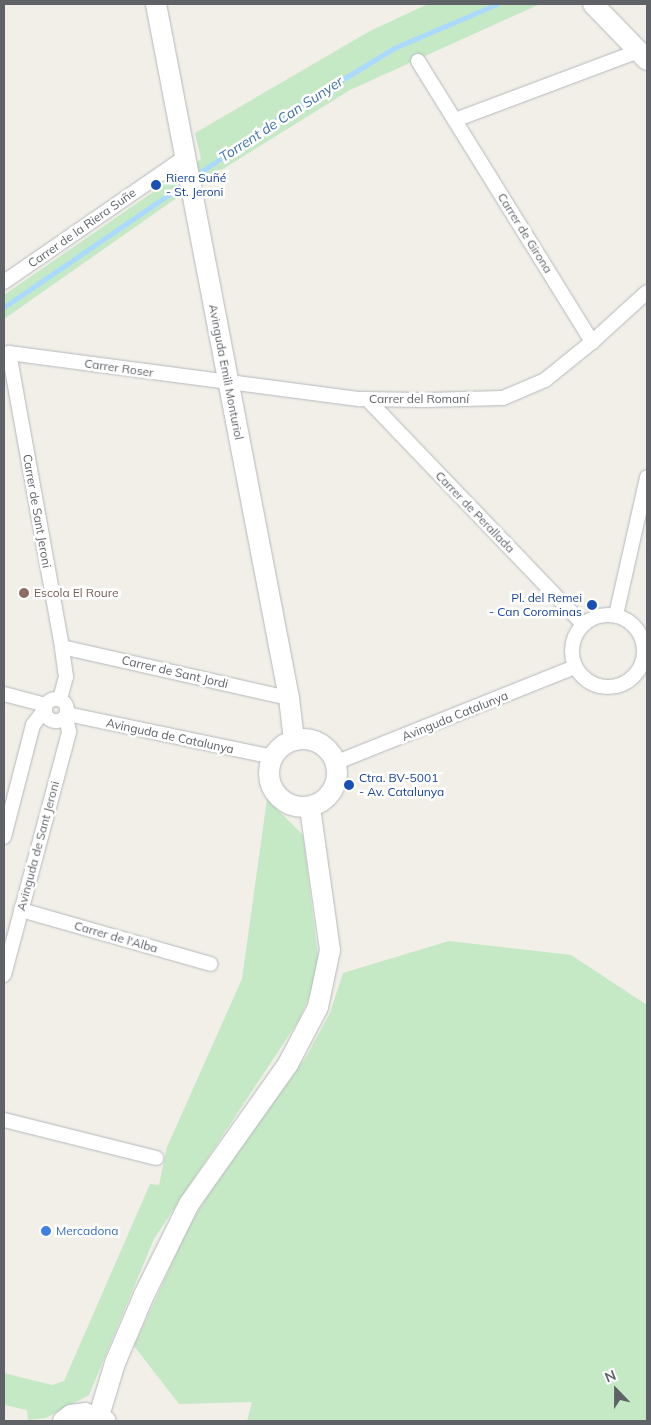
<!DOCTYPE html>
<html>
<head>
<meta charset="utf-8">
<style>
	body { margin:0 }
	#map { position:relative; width:651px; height:1425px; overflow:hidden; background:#f1efe8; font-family:Mulish,sans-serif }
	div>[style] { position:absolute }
	.green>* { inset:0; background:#c5e8c5 }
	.stream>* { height:5px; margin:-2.5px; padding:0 2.5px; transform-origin:2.5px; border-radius:2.5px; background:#aadaff }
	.roads { filter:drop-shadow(0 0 1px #b5b8bc) drop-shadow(0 0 1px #b5b8bc) }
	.street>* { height:14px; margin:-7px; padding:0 7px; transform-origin:7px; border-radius:7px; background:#fff }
	.street>.ring { margin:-7px; padding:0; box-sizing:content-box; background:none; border:14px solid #fff; border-radius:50% }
	.secondary>* { height:20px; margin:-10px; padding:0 10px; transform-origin:10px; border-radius:10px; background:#fff }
	.secondary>.ring { margin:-10px; padding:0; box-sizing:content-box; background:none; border:20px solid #fff; border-radius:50% }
	.dots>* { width:14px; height:14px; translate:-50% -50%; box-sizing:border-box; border:2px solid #fff; border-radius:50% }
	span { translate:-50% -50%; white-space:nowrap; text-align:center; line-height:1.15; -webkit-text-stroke:5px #fff; paint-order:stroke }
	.transit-label { font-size:12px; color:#164399 }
	.left { translate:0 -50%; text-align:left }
	.right { translate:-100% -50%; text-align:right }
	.street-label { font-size:12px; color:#5f6368 }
	.education-label { font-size:12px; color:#785e54 }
	.shop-label { font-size:12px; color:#366cbe }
	.water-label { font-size:14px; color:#4174aa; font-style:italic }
	.frame { position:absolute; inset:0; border:5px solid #5f6368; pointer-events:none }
	.north { position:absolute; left:591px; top:1365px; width:50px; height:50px; -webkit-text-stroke:4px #fff; paint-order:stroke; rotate:338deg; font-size:14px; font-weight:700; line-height:20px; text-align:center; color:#5f6368 }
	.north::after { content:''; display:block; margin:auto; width:18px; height:22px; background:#5f6368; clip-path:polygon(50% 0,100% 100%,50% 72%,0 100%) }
</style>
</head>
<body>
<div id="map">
	<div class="green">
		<i style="clip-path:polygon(428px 4px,540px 4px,350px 90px,178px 197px,4px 319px,4px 295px,201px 159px,195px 133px,370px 31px)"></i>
		<i style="clip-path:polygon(267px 799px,303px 835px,320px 972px,299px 1020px,154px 1239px,89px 1395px,46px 1418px,28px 1420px,27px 1410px,4px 1405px,4px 1373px,52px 1385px,64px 1381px,150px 1184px,159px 1185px,167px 1147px,242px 979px)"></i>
		<i style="clip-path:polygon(449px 941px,571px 955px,647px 1005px,647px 1421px,247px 1421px,252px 1402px,179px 1404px,134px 1346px,188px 1228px,212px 1188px,306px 1057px,330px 1013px,343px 973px)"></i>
	</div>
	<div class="stream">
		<i style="left:195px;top:176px;width:96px;rotate:-34.8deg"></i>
		<i style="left:274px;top:121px;width:140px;rotate:-31.3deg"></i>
		<i style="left:394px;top:48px;width:112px;rotate:-23.1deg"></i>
		<i style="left:4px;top:307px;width:220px;rotate:-34.3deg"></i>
	</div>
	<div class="roads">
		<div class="street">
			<i style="left:418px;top:61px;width:331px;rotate:58.2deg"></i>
			<i style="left:592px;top:342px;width:74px;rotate:-42.3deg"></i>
			<i style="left:455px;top:120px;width:197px;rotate:-20.6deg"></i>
			<i style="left:4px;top:282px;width:220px;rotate:-34.6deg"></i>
			<i style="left:367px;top:399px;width:312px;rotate:46.2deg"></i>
			<i class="ring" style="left:572px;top:615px;width:58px;height:58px"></i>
			<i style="left:616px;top:615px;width:141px;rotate:-77.3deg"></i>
			<i style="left:62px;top:647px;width:233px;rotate:12.7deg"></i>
			<i style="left:4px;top:694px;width:43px;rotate:14.7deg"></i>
			<i class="ring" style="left:45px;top:699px;width:8px;height:8px"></i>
			<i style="left:60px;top:699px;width:23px;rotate:-75deg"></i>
			<i style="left:66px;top:677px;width:30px;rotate:-98deg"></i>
			<i style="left:62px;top:647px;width:299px;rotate:-100.2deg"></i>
			<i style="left:9px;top:353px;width:354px;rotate:7.5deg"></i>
			<i style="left:360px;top:399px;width:65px;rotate:0.9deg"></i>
			<i style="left:425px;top:400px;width:78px;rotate:-1.5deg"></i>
			<i style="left:503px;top:398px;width:46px;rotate:-23.2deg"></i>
			<i style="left:545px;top:380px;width:60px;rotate:-39deg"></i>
			<i style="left:67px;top:714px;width:210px;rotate:11.8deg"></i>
			<i style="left:335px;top:763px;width:258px;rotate:-21.8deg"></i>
			<i style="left:4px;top:837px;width:116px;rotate:-75.5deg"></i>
			<i style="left:33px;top:725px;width:20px;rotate:-53deg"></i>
			<i style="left:21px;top:910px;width:197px;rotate:15.9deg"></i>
			<i style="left:4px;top:975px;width:252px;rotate:-75deg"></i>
			<i style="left:69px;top:732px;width:16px;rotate:-101deg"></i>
			<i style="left:4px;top:1120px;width:157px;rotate:14deg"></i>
		</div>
		<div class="secondary">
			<i style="left:156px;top:4px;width:707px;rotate:79.15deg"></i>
			<i style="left:289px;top:698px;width:42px;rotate:83.2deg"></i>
			<i style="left:593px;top:4px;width:78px;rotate:46deg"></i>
			<i class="ring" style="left:269px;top:739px;width:48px;height:48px"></i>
			<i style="left:99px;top:1416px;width:55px;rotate:-73.2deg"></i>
			<i style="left:115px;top:1363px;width:74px;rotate:-66.9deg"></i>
			<i style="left:144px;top:1295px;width:102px;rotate:-63.7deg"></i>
			<i style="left:189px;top:1204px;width:171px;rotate:-54.7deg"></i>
			<i style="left:288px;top:1064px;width:64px;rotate:-62.2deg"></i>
			<i style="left:318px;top:1007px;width:58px;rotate:-78.1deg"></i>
			<i style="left:330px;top:950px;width:144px;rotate:-98deg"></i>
			<i style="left:63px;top:1421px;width:10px;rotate:-37deg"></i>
			<i style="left:71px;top:1415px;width:14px;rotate:-8deg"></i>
			<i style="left:85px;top:1413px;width:22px;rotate:21deg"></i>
		</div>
	</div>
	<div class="dots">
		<i style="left:156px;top:185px;background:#1a4fb4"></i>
		<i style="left:24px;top:593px;background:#8d6e63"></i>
		<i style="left:592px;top:605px;background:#1a4fb4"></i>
		<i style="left:349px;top:785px;background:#1a4fb4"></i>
		<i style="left:46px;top:1231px;background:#3f7fe0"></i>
	</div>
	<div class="transit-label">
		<span class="left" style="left:166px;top:185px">Riera Suñé<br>- St. Jeroni</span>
		<span class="right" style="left:582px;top:605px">Pl. del Remei<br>- Can Corominas</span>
		<span class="left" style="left:359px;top:785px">Ctra. BV-5001<br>- Av. Catalunya</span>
	</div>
	<div class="street-label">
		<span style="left:82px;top:228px;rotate:-35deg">Carrer de la Riera Suñe</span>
		<span style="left:525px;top:233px;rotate:58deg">Carrer de Girona</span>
		<span style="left:119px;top:368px;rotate:8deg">Carrer Roser</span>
		<span style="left:226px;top:372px;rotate:79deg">Avinguda Emili Monturiol</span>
		<span style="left:419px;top:399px">Carrer del Romaní</span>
		<span style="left:37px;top:511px;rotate:80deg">Carrer de Sant Jeroni</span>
		<span style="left:475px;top:512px;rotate:46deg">Carrer de Perallada</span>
		<span style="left:175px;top:672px;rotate:13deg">Carrer de Sant Jordi</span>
		<span style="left:455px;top:716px;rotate:-22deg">Avinguda Catalunya</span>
		<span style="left:170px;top:736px;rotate:12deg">Avinguda de Catalunya</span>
		<span style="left:38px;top:846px;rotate:-75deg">Avinguda de Sant Jeroni</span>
		<span style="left:116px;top:937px;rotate:16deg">Carrer de l'Alba</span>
	</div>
	<div class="education-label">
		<span class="left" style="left:34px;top:593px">Escola El Roure</span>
	</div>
	<div class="shop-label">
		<span class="left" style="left:56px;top:1231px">Mercadona</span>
	</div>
	<div class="water-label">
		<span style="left:281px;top:119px;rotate:-33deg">Torrent de Can Sunyer</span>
	</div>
	<div class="frame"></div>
	<div class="north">N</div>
</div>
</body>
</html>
